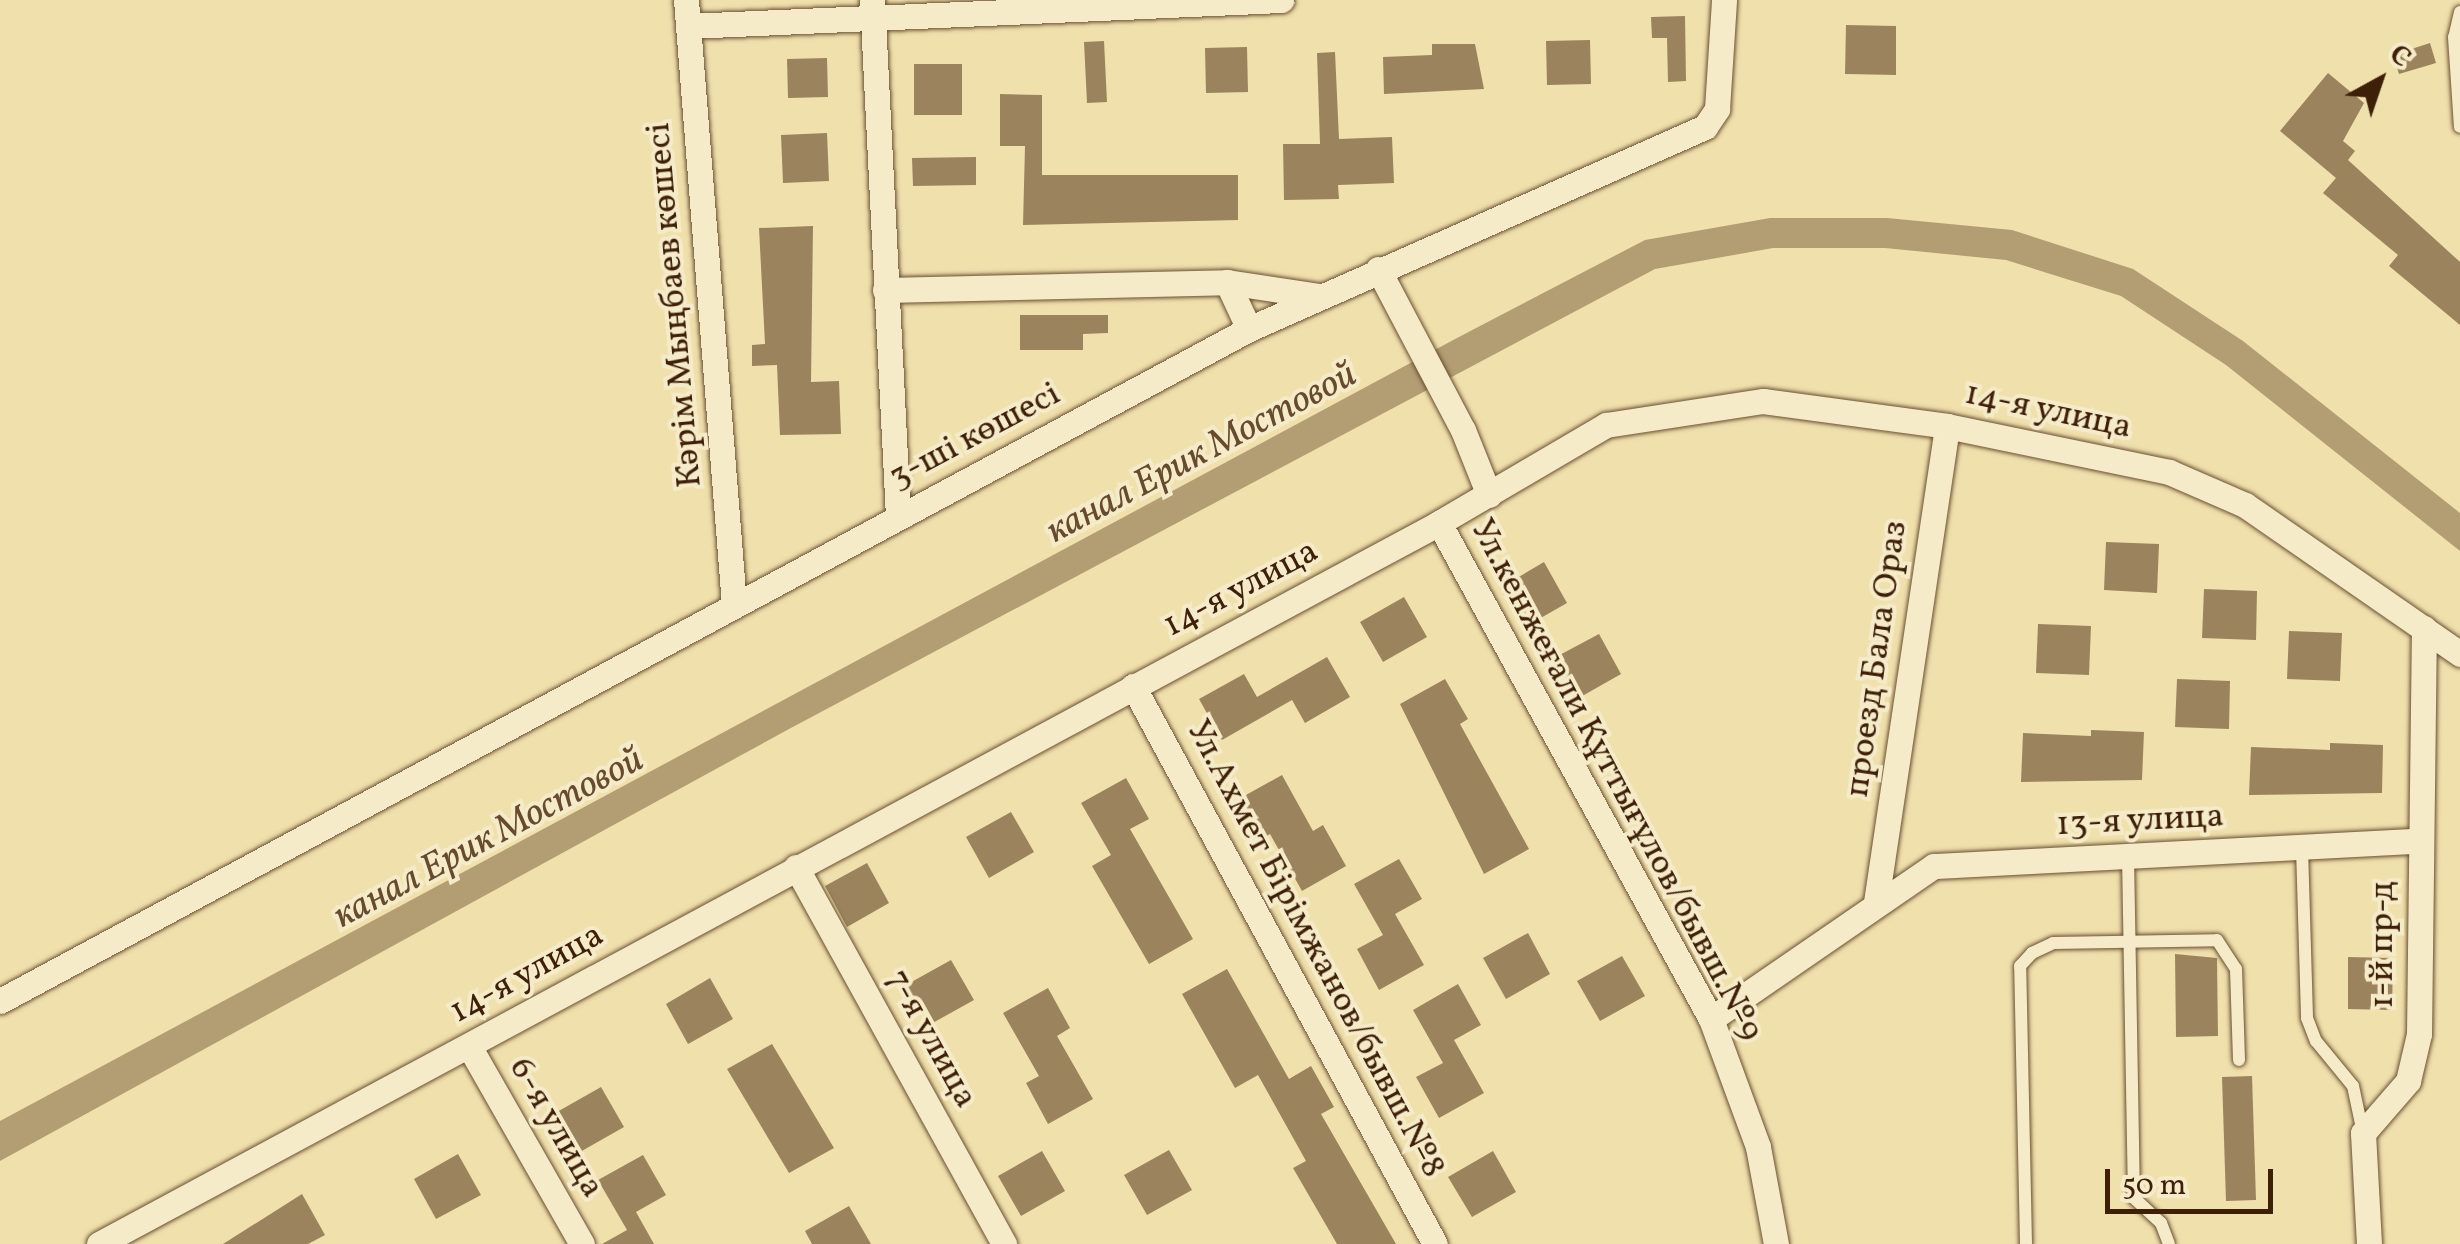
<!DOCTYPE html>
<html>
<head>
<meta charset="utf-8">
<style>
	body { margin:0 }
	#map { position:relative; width:2460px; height:1244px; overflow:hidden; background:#f0e0ac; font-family:Vollkorn,serif }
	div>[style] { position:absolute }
	.water>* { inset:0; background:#b39e74 }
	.building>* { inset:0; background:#9b835d }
	.roads { filter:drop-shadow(0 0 2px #6a4f31) drop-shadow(0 0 2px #6a4f31) }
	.service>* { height:12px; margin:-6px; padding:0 6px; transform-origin:6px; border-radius:6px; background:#f5ebc9 }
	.minor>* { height:25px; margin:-12.5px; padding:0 12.5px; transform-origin:12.5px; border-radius:12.5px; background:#f5ebc9 }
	span { translate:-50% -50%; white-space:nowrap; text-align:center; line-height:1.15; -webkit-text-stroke:8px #f5ebc9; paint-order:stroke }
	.street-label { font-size:35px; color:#3e1f08 }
	.water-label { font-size:38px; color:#674b2e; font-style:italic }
	.north { position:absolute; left:2330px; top:30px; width:100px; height:100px; -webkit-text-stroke:8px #f5ebc9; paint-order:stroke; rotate:40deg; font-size:28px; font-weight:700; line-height:40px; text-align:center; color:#3e1f08 }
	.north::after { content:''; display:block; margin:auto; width:35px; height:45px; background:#3e1f08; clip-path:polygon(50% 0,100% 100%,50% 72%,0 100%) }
	.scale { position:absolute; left:2105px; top:1169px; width:168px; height:45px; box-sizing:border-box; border:5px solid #3e1f08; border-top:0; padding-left:12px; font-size:30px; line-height:35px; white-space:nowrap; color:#3e1f08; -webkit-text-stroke:8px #f5ebc9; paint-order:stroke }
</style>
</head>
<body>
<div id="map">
	<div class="water">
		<i style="clip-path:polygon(1770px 218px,1887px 218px,2012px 230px,2133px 269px,2243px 341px,2460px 513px,2460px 551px,2226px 365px,2121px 296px,2006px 260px,1885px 248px,1773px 248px,1655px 269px,789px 729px,0 1161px,0 1121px,1457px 338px,1645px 240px)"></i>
	</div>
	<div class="building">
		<i style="clip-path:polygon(1685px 16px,1686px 81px,1668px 82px,1667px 38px,1652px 38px,1651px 17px)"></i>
		<i style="clip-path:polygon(1846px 25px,1896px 26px,1896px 75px,1845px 74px)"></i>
		<i style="clip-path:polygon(1590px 40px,1591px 84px,1547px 85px,1546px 41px)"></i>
		<i style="clip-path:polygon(1104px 41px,1107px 102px,1087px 103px,1084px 42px)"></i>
		<i style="clip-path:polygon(2430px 43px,2436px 63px,2399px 74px,2393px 55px)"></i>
		<i style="clip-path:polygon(1432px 44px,1475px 44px,1484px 89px,1384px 94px,1383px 57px,1432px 55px)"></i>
		<i style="clip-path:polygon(1247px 47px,1248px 92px,1206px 93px,1205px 48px)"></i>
		<i style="clip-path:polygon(1335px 52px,1339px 139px,1392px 137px,1394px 183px,1338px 185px,1339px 199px,1284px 200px,1283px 144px,1320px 144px,1317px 53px)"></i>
		<i style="clip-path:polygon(827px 58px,828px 97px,788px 98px,787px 59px)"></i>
		<i style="clip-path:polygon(914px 64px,962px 64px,962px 115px,914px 115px)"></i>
		<i style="clip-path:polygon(2328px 73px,2364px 103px,2343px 141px,2355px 151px,2348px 160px,2460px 262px,2460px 325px,2389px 266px,2398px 255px,2323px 193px,2336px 178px,2280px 131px)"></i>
		<i style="clip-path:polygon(1000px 94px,1042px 95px,1042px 175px,1238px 175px,1238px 220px,1023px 225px,1025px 146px,1000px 146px)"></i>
		<i style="clip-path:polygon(827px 133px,829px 181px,783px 183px,781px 135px)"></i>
		<i style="clip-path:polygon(976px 157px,976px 185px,913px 186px,912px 158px)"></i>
		<i style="clip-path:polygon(813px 226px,811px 382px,839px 381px,841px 434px,780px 435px,777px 365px,752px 366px,752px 345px,765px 344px,759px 228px)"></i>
		<i style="clip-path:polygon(1020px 315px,1108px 315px,1108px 333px,1083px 334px,1083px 350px,1020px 350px)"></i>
		<i style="clip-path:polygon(2106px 542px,2159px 544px,2157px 593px,2104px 590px)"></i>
		<i style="clip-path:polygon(1544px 562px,1567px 603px,1523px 628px,1500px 588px)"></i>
		<i style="clip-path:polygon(2204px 589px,2257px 591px,2256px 640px,2202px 638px)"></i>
		<i style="clip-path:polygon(1404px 597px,1427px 637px,1383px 662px,1360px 622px)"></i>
		<i style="clip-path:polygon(2038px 624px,2091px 626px,2089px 675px,2036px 673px)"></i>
		<i style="clip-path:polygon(2289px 631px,2342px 633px,2340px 681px,2287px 679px)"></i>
		<i style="clip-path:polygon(1599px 634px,1621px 674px,1577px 699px,1554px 658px)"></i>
		<i style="clip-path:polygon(1327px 657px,1350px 697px,1305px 723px,1292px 700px,1222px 740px,1199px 699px,1244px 674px,1257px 697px)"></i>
		<i style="clip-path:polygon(1445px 679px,1468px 719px,1460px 724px,1529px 849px,1484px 874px,1400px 704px)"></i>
		<i style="clip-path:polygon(2177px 679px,2230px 681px,2229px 729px,2175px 727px)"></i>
		<i style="clip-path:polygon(2091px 730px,2144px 732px,2142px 780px,2021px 782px,2023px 733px,2091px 736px)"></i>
		<i style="clip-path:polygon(2330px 743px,2383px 745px,2382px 793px,2249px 795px,2251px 747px,2330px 750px)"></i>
		<i style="clip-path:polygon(1282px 775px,1313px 831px,1323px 825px,1346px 866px,1302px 891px,1270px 834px,1260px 840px,1237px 800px)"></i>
		<i style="clip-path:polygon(1126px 778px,1149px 819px,1130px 829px,1193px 939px,1149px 964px,1092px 866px,1111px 855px,1081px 803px)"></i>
		<i style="clip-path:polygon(1011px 812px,1034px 852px,989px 878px,966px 837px)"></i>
		<i style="clip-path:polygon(1399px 859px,1422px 899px,1395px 914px,1424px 965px,1379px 990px,1357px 949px,1383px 935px,1354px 884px)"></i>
		<i style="clip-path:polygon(867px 863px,889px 903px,847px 927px,825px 886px)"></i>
		<i style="clip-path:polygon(1528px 933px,1550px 974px,1506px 999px,1483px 958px)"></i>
		<i style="clip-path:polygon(2175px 954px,2217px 958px,2218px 1036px,2176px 1037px)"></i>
		<i style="clip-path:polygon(1622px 956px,1645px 996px,1600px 1021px,1577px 981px)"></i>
		<i style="clip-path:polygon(2348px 957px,2393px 958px,2392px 1010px,2348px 1009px)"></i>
		<i style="clip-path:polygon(951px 960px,974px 1000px,929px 1025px,906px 985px)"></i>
		<i style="clip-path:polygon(1227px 969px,1289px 1079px,1311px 1066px,1334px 1107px,1321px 1114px,1396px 1244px,1337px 1244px,1293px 1168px,1306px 1161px,1258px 1075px,1235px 1088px,1182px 994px)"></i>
		<i style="clip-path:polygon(710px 978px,733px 1019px,688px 1044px,666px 1004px)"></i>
		<i style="clip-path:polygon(1458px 984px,1481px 1025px,1454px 1040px,1484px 1093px,1439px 1118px,1416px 1077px,1443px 1063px,1413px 1010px)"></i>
		<i style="clip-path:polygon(1048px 988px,1070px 1028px,1057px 1036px,1093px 1099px,1048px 1124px,1026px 1083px,1039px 1076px,1003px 1013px)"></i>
		<i style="clip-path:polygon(772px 1044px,834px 1148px,789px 1173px,727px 1069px)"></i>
		<i style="clip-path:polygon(2252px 1076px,2256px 1200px,2226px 1201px,2222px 1077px)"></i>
		<i style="clip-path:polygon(601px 1087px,624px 1127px,580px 1152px,557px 1112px)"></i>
		<i style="clip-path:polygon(1169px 1150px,1192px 1190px,1147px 1215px,1124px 1175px)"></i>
		<i style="clip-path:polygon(1042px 1151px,1065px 1191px,1021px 1216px,998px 1176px)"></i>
		<i style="clip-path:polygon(1493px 1151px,1516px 1192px,1472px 1217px,1448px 1177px)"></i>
		<i style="clip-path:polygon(458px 1154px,481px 1195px,436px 1219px,414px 1179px)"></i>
		<i style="clip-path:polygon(643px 1155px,666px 1195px,636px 1212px,654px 1244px,602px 1244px,627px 1230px,598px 1180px)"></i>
		<i style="clip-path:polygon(302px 1194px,325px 1235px,308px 1244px,223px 1244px)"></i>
		<i style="clip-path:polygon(849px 1206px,871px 1244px,812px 1244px,805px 1231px)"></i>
	</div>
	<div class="roads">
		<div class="service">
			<i style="left:2460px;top:12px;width:26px;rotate:103deg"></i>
			<i style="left:2454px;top:37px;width:90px;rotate:86.2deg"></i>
			<i style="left:2302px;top:848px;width:170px;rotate:88.3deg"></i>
			<i style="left:2307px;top:1018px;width:25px;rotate:69deg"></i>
			<i style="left:2316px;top:1041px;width:58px;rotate:50.6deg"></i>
			<i style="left:2353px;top:1086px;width:48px;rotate:78deg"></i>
			<i style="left:2128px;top:856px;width:342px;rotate:89deg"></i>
			<i style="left:2134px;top:1198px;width:37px;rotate:43deg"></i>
			<i style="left:2161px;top:1223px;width:22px;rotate:69deg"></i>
			<i style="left:2026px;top:1244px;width:278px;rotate:-91.2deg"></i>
			<i style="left:2020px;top:966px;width:18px;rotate:-47deg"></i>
			<i style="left:2032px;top:953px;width:23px;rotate:-25deg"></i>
			<i style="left:2053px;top:943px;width:164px;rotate:-1deg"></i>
			<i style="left:2217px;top:940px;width:35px;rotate:57deg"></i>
			<i style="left:2236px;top:969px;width:91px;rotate:88.1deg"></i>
		</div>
		<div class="minor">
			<i style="left:686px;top:0;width:606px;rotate:85.46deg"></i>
			<i style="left:872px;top:0;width:518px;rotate:87.12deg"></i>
			<i style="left:688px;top:26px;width:594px;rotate:-2.51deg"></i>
			<i style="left:1378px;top:269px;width:182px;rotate:62.2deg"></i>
			<i style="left:1463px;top:430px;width:70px;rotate:68.2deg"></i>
			<i style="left:1227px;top:282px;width:52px;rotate:64.9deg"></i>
			<i style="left:885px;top:290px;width:342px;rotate:-1.3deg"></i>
			<i style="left:1227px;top:282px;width:92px;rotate:8.7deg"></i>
			<i style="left:1439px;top:523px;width:566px;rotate:61.26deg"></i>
			<i style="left:1711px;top:1019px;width:136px;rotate:69.8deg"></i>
			<i style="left:1758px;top:1147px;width:99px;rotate:79.5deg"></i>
			<i style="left:1133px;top:686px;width:634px;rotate:61.58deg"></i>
			<i style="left:796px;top:867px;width:431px;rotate:61.1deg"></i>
			<i style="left:1876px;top:902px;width:481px;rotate:-81.5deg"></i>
			<i style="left:0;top:1001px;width:1418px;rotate:-28.28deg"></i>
			<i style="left:1249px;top:329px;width:499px;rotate:-23.9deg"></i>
			<i style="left:1705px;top:127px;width:22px;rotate:-56deg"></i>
			<i style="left:1717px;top:109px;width:109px;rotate:-86.3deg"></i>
			<i style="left:1711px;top:1019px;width:270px;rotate:-34.5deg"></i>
			<i style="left:1934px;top:866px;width:485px;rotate:-3deg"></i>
			<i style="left:469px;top:1046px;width:228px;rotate:60.3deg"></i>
			<i style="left:99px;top:1244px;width:1522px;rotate:-28.28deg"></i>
			<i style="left:1439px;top:523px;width:194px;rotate:-30.4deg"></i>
			<i style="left:1606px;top:425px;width:159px;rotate:-8.7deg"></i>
			<i style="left:1763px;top:401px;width:186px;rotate:7.7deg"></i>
			<i style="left:1947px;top:426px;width:227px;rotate:11.7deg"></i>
			<i style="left:2169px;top:472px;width:83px;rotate:23.5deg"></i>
			<i style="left:2245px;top:505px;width:262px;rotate:34.7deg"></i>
			<i style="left:2369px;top:1244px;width:111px;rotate:-93.1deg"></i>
			<i style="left:2363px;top:1133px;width:69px;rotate:-49.1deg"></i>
			<i style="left:2408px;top:1081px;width:48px;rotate:-76.8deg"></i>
			<i style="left:2419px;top:1034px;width:406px;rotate:-89.3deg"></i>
		</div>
	</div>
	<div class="street-label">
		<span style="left:675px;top:305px;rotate:-95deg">Кәрім Мыңбаев көшесі</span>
		<span style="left:2048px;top:411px;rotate:12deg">14-я улица</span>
		<span style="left:975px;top:436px;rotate:-28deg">3-ші көшесі</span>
		<span style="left:1241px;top:589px;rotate:-28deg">14-я улица</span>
		<span style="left:1877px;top:659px;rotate:-82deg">проезд Бала Ораз</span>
		<span style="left:1616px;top:780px;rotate:62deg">Ул.кенжеғали Құттығұлов/бывш.№9</span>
		<span style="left:2140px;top:821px;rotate:-3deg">13-я улица</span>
		<span style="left:2383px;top:945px;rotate:-90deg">1-й пр-д</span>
		<span style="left:1315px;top:949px;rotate:62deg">Ул.Ахмет Бірімжанов/бывш.№8</span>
		<span style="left:527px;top:974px;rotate:-29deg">14-я улица</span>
		<span style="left:931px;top:1039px;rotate:61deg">7-я улица</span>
		<span style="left:556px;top:1128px;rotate:60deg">6-я улица</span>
	</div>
	<div class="water-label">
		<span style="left:1202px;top:454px;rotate:-28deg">канал Ерик Мостовой</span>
		<span style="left:489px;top:839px;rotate:-28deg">канал Ерик Мостовой</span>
	</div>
	<div class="north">С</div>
	<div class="scale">50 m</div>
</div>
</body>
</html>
